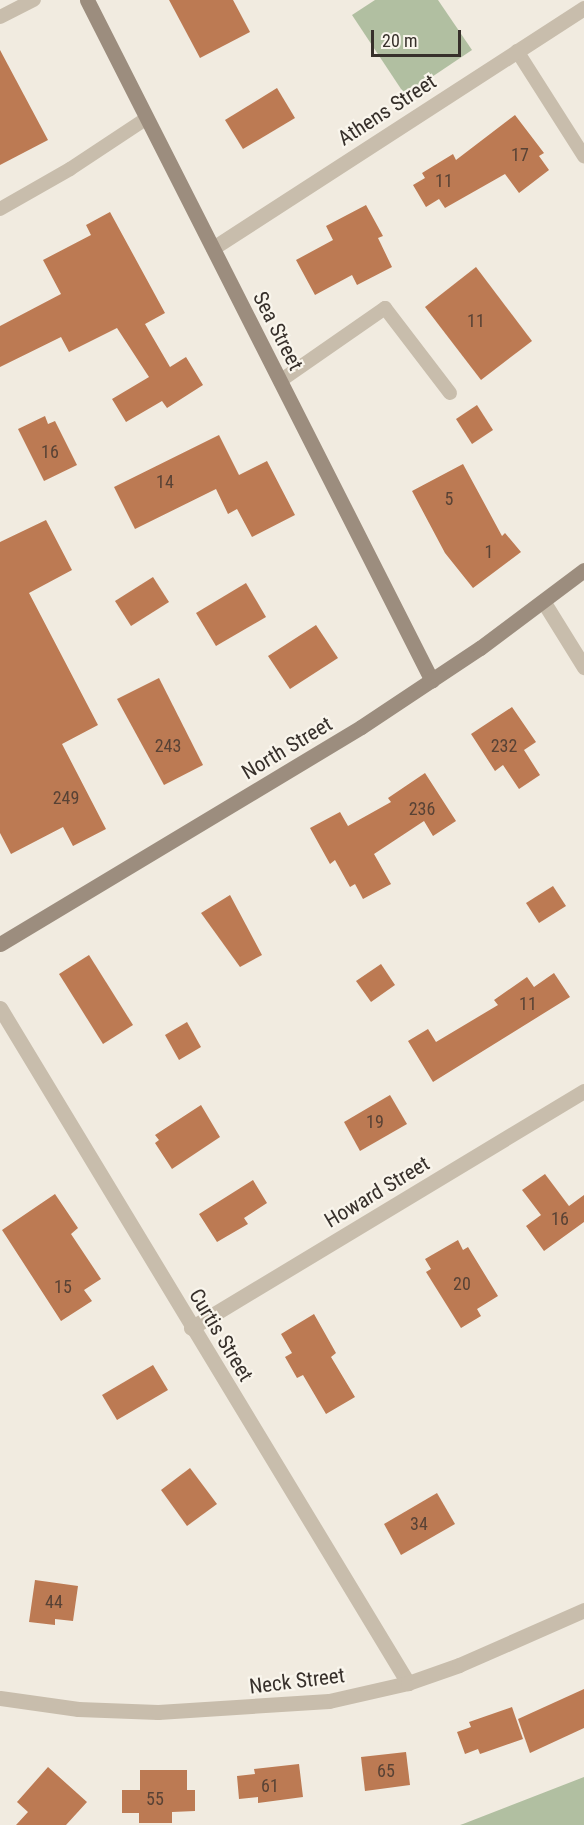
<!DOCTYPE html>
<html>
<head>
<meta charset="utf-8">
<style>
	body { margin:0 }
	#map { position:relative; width:584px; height:1825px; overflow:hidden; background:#f1ebe0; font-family:"Roboto Condensed",sans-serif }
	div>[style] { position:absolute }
	.green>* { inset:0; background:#b1bfa1 }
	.building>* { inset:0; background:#bc7a53 }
	.lane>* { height:14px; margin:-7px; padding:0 7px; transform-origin:7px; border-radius:7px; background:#c8bdac }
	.street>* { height:15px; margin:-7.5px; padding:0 7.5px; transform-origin:7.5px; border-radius:7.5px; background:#c8bdac }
	.secondary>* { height:15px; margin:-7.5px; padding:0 7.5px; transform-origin:7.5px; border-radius:7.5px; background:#9c8d7e }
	span { translate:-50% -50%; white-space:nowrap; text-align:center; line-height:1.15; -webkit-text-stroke:4.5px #f9f5ec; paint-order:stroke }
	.number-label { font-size:18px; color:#584235 }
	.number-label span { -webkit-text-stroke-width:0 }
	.street-label { font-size:21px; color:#37302b }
	.scale { position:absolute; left:371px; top:30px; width:90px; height:27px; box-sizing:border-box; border:3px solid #37302b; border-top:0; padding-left:8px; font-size:18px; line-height:21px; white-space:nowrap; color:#37302b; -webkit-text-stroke:4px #f9f5ec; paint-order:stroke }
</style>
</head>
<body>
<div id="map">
	<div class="green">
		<i style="clip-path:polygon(375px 0,438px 0,472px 50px,405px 95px,352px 15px)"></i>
		<i style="clip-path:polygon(584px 1777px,584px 1825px,460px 1825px,463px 1824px)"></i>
	</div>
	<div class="building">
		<i style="clip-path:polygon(169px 0,233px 0,250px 32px,200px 58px)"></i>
		<i style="clip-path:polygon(0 50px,48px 140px,0 165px)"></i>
		<i style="clip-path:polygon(277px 88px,295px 118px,243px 149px,225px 120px)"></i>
		<i style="clip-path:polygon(515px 115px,544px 153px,539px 156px,549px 170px,519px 193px,505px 174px,445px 208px,439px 199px,426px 207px,413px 185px,425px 178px,422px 173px,453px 154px,456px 160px)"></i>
		<i style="clip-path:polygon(366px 205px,383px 236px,378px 238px,392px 267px,357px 285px,352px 275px,315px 295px,296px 260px,333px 240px,326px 226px)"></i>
		<i style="clip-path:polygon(110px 212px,165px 313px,145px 324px,170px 367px,186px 357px,203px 385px,167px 408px,162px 401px,126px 422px,112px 399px,149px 377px,117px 328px,69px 352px,61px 337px,0 367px,0 326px,61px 294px,43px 260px,91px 235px,86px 225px)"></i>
		<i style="clip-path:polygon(476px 267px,532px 341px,481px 380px,425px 307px)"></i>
		<i style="clip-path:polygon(477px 405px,493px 430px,472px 444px,456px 419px)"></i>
		<i style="clip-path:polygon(45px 416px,48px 424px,55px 421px,77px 465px,44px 481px,18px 429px)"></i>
		<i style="clip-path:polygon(219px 435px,239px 475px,267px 461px,295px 515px,252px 537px,237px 509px,228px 514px,216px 489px,135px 529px,114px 487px)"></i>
		<i style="clip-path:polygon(463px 464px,502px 536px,505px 533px,521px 552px,473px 588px,445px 553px,412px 491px)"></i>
		<i style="clip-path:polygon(46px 520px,72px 570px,29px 593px,98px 725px,62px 744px,106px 829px,73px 846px,63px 827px,11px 854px,0 833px,0 542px)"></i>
		<i style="clip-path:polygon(153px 577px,169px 602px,131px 626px,115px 601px)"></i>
		<i style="clip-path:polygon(246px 583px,266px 617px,216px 646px,196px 613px)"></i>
		<i style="clip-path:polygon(316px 625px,338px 658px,290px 689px,268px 656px)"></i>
		<i style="clip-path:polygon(159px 678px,203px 765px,164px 785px,117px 699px)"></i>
		<i style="clip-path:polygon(512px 707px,536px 742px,524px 750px,540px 775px,519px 789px,503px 765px,495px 771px,471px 734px)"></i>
		<i style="clip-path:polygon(425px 773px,456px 821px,433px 836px,424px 821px,374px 854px,391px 884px,363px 899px,355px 884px,350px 887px,335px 860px,330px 864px,310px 828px,340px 812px,348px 826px,391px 802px,388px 798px)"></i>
		<i style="clip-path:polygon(553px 886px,566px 906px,539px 923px,526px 903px)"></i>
		<i style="clip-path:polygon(230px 895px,262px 955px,240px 967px,201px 913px)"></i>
		<i style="clip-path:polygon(89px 955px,133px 1025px,103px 1044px,59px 974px)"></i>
		<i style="clip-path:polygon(381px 964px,395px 985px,371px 1002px,356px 981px)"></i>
		<i style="clip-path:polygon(554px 973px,570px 997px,433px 1082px,408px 1041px,428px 1029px,436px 1042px,498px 1005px,494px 1000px,527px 977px,534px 987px)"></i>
		<i style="clip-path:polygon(187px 1022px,201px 1047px,179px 1060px,165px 1035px)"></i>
		<i style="clip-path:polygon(390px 1095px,407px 1124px,360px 1151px,344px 1122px)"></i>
		<i style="clip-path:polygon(201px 1105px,220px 1137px,172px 1169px,155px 1143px,159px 1140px,155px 1135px)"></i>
		<i style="clip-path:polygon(545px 1174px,569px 1206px,584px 1195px,584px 1222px,544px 1251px,526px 1226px,541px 1215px,522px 1190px)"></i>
		<i style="clip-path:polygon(253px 1180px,267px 1203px,244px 1218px,248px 1224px,217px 1242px,199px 1214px)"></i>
		<i style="clip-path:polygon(55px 1194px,78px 1228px,71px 1234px,101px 1279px,84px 1290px,92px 1301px,61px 1321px,2px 1230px)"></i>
		<i style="clip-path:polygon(458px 1240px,463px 1250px,468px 1247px,498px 1296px,477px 1309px,481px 1316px,461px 1328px,426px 1272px,431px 1269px,425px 1259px)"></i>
		<i style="clip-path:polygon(314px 1314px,336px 1353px,331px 1357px,355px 1397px,326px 1414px,303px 1375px,297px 1378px,285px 1357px,292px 1353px,281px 1334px)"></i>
		<i style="clip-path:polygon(153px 1365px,168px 1390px,117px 1420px,102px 1395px)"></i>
		<i style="clip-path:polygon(190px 1468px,217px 1504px,187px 1526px,161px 1490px)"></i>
		<i style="clip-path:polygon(437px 1493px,455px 1524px,401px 1555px,384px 1524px)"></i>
		<i style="clip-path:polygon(35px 1580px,78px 1586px,73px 1621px,55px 1619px,55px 1625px,29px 1622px)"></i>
		<i style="clip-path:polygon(584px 1689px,584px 1728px,530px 1753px,518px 1719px)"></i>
		<i style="clip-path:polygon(512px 1707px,523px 1739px,480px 1754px,478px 1749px,465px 1754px,457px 1732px,471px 1727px,469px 1722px)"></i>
		<i style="clip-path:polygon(406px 1752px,410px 1785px,365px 1791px,361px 1757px)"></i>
		<i style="clip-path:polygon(299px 1764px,303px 1797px,258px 1803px,258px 1797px,239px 1799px,237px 1776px,255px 1774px,254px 1769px)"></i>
		<i style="clip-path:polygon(48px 1767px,87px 1802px,66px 1825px,16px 1825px,28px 1812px,17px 1802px)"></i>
		<i style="clip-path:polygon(140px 1770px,187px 1770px,187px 1790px,195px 1790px,195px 1811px,172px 1812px,172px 1823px,139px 1823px,139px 1813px,122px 1813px,122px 1790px,140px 1790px)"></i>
	</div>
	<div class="lane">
		<i style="left:0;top:17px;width:38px;rotate:-27deg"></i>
		<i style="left:517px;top:51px;width:125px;rotate:57.5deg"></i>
		<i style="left:0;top:209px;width:81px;rotate:-29.7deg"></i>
		<i style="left:70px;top:169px;width:92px;rotate:-33.5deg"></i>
		<i style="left:280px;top:381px;width:128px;rotate:-34.8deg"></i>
		<i style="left:385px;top:308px;width:107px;rotate:52.6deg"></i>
	</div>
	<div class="street">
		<i style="left:213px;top:248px;width:442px;rotate:-32.9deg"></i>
		<i style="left:543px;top:601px;width:78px;rotate:58.2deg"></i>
		<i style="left:0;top:1008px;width:789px;rotate:58.85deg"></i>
		<i style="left:191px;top:1328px;width:459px;rotate:-31.1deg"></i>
		<i style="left:0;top:1698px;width:79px;rotate:8deg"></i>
		<i style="left:78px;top:1709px;width:80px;rotate:2.1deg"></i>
		<i style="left:158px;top:1712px;width:171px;rotate:-3.7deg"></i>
		<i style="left:329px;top:1701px;width:81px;rotate:-12.8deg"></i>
		<i style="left:408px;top:1683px;width:54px;rotate:-19.4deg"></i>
		<i style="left:459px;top:1665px;width:137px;rotate:-23.7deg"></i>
	</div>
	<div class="secondary">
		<i style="left:87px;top:0;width:763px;rotate:63.13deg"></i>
		<i style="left:0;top:944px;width:421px;rotate:-31deg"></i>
		<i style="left:361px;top:727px;width:143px;rotate:-33.6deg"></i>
		<i style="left:480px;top:648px;width:130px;rotate:-36.9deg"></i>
	</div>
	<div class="number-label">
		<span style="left:520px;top:155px">17</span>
		<span style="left:444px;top:181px">11</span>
		<span style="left:476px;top:321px">11</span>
		<span style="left:50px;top:452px">16</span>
		<span style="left:165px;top:482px">14</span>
		<span style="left:449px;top:499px">5</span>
		<span style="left:489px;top:552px">1</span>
		<span style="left:168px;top:746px">243</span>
		<span style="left:504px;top:746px">232</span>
		<span style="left:66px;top:798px">249</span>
		<span style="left:422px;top:809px">236</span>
		<span style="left:528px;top:1004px">11</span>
		<span style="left:375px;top:1122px">19</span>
		<span style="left:560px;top:1219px">16</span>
		<span style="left:462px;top:1284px">20</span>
		<span style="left:63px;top:1287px">15</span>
		<span style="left:419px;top:1524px">34</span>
		<span style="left:54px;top:1602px">44</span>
		<span style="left:386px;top:1771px">65</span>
		<span style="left:270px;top:1786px">61</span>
		<span style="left:155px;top:1799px">55</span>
	</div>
	<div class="street-label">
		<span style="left:387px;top:110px;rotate:-33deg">Athens Street</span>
		<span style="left:278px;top:331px;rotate:63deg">Sea Street</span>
		<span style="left:287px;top:748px;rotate:-31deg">North Street</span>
		<span style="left:377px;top:1192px;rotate:-31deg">Howard Street</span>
		<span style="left:221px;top:1335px;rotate:59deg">Curtis Street</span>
		<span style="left:297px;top:1681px;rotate:-7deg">Neck Street</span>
	</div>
	<div class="scale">20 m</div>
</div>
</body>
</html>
